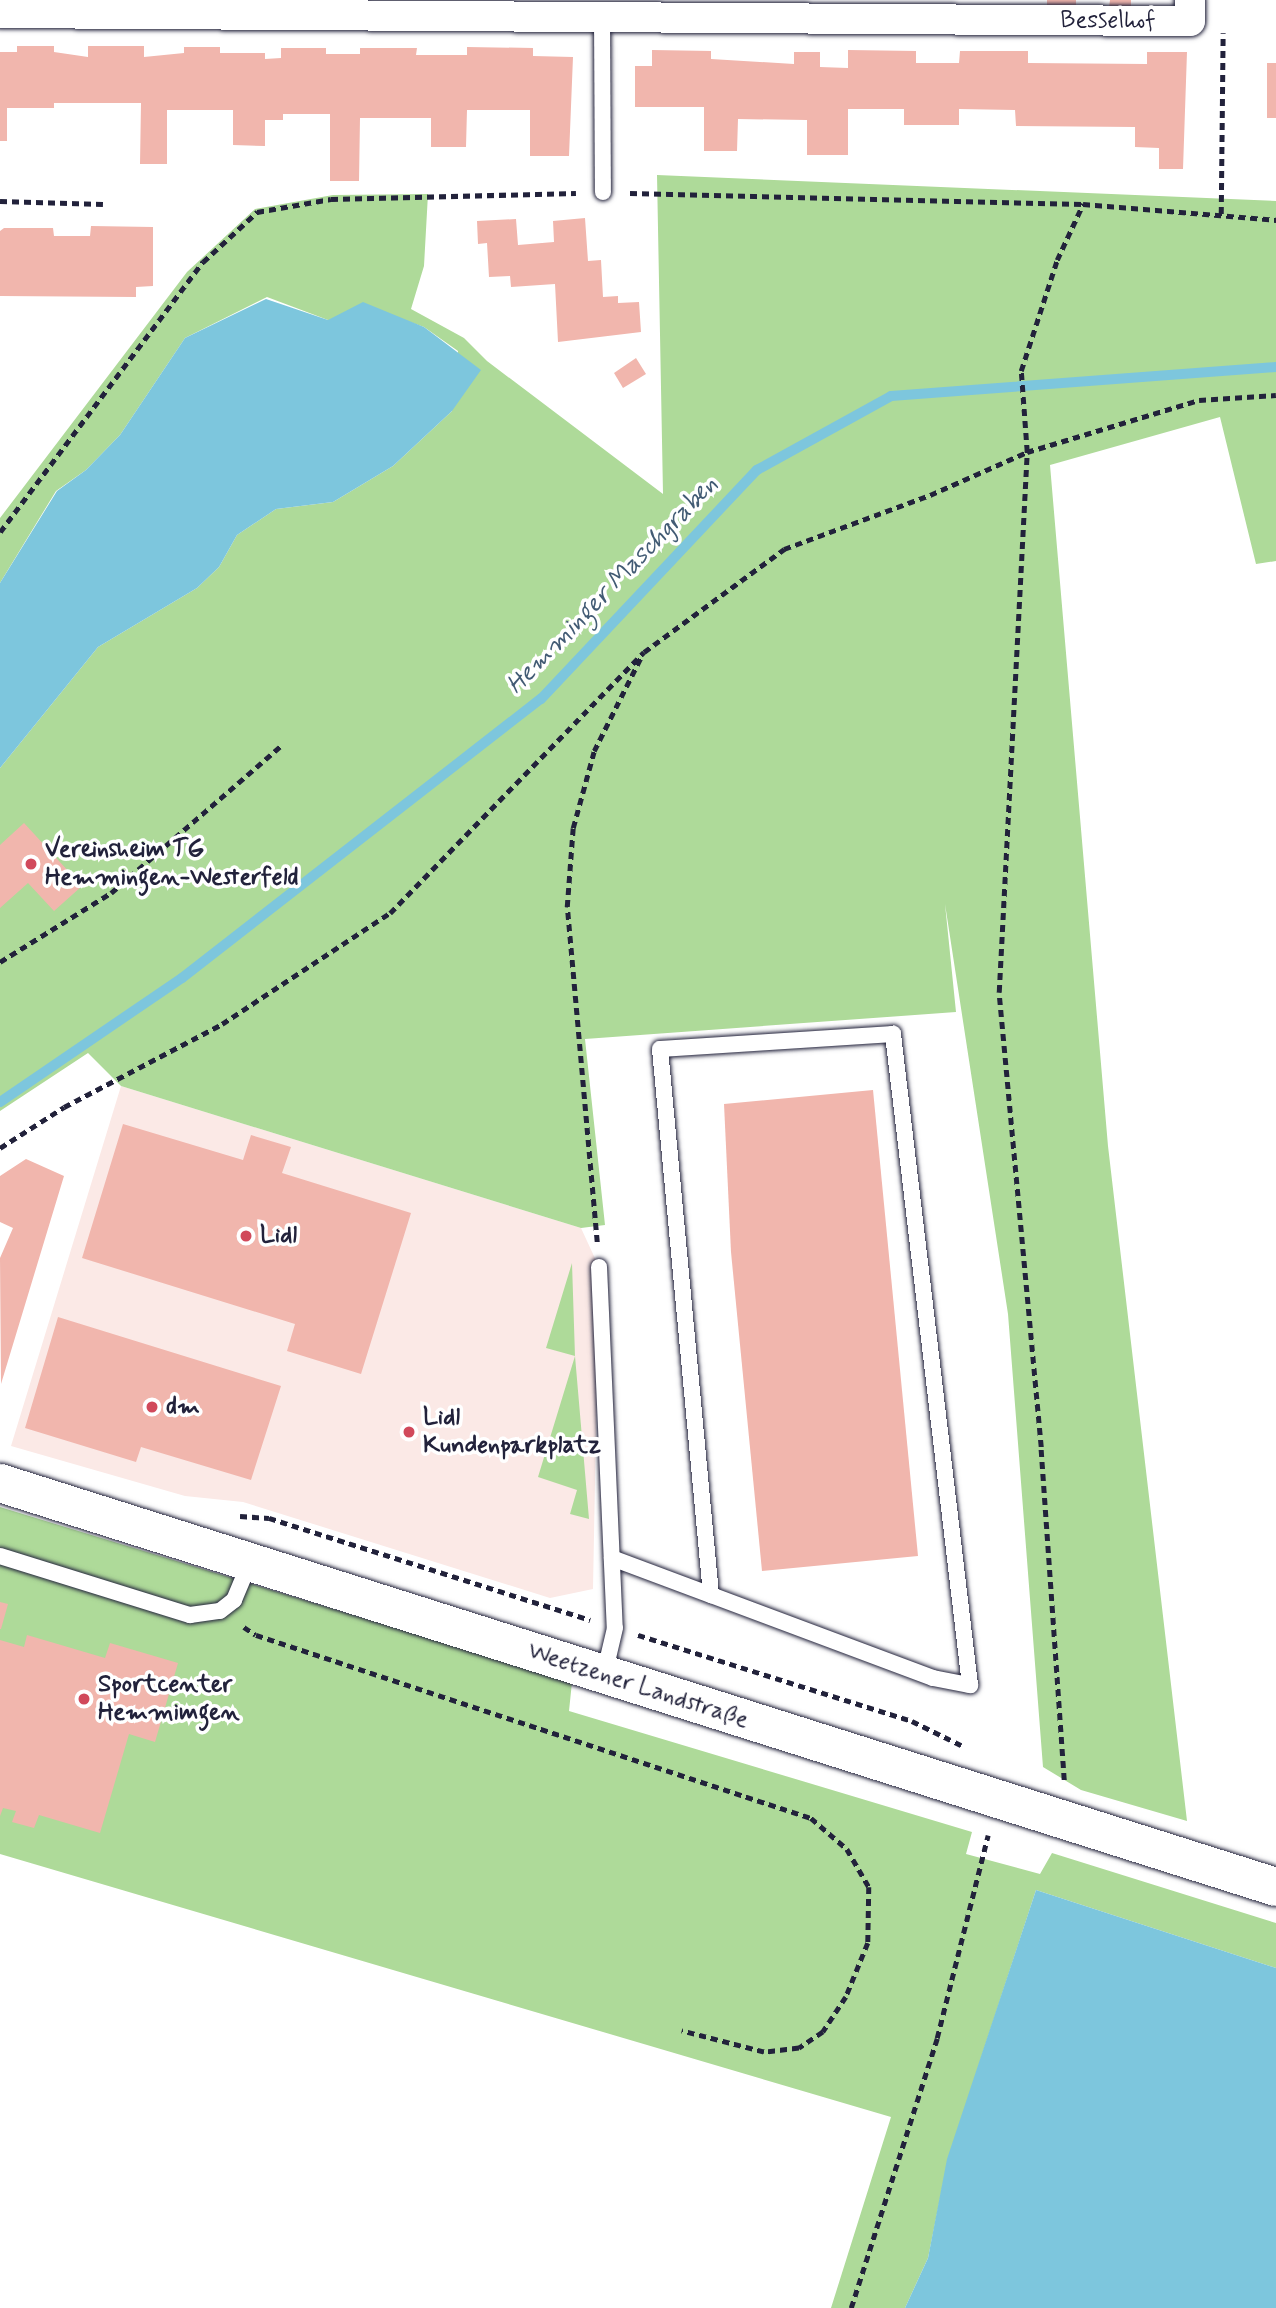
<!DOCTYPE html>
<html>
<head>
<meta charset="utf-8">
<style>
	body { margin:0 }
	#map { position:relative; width:1276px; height:2308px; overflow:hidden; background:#fff; font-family:Mynerve,sans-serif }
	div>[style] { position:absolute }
	.built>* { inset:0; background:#fbe9e6 }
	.green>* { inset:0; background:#aeda99 }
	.water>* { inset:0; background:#7dc6dd }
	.stream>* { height:10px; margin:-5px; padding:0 5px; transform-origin:5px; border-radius:5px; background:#7dc6dd }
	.building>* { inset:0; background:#f1b6ad }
	.path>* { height:4.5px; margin-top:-2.25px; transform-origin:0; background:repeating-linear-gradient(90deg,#22223b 0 7px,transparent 0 12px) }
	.roads { filter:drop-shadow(0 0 2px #22223b) drop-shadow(0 0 2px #22223b) }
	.service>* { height:16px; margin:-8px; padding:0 8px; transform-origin:8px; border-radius:8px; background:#fff }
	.minor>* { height:30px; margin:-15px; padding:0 15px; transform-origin:15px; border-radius:15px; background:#fff }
	.secondary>* { height:38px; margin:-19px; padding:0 19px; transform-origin:19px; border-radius:19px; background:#fff }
	.dots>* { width:19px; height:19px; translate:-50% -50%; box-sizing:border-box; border:4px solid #fff; border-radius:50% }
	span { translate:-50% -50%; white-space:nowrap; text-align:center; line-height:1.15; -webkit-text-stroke:7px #fff; paint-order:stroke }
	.street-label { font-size:24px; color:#22223b }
	.poi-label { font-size:24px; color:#22223b; font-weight:700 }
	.left { translate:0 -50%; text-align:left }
	.water-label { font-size:26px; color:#425b74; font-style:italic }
</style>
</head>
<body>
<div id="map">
	<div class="built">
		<i style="clip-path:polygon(121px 1086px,581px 1228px,599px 1267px,593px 1589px,550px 1598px,243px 1502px,185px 1496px,11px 1446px)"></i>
	</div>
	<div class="green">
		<i style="clip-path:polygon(657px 175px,1276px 201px,1276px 561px,1256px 564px,1220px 417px,1050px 465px,1108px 1146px,1187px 1821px,1081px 1790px,1043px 1767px,1008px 1314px,945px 904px,956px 1012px,585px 1039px,605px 1225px,581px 1228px,121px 1086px,88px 1053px,0 1111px,0 768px,98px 647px,197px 588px,219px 567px,237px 535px,276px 509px,333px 502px,393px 466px,452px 411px,458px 351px,424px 327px,407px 321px,328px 320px,267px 297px,185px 338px,120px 435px,86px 470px,56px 491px,0 583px,0 518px,187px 272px,255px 209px,333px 195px,428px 194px,424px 266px,411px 309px,464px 338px,487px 361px,663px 494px)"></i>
		<i style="clip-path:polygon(572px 1263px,575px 1356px,589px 1519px,570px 1514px,577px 1490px,538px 1477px,575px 1356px,546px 1348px)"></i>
		<i style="clip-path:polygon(0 1507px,572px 1682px,569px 1711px,972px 1832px,966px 1854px,1040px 1874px,1052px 1853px,1276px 1923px,1276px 1968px,1036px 1890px,948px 2159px,928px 2258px,905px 2308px,831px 2308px,891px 2117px,0 1854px)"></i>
	</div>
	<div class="water">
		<i style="clip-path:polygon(266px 299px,328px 320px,363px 302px,424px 327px,481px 370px,452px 411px,393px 466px,333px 502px,276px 509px,237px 535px,219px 567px,197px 588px,98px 647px,0 768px,0 583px,57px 491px,86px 470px,120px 435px,185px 338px)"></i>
		<i style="clip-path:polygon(1036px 1890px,1276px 1968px,1276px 2308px,905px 2308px,928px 2258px,947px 2159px)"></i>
	</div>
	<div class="stream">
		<i style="left:0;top:1102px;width:220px;rotate:-34.3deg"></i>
		<i style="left:182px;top:978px;width:455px;rotate:-37.9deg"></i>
		<i style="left:541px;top:699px;width:315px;rotate:-46.7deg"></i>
		<i style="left:757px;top:470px;width:153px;rotate:-28.9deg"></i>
		<i style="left:891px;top:396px;width:386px;rotate:-4.3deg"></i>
	</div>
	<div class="building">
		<i style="clip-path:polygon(1047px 0,1076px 0,1076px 7px,1047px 8px)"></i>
		<i style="clip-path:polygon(1110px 0,1131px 0,1131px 8px,1109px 8px)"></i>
		<i style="clip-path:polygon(17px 46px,54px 46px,54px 52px,88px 57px,88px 46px,144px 46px,144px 57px,184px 53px,184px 47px,220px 47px,220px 53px,265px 53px,265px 59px,281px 58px,281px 48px,326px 48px,326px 54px,360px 54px,360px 48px,417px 48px,416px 55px,467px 55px,467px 47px,533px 48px,533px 56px,573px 57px,569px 156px,530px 156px,530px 110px,467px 110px,466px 147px,431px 147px,431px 118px,360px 118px,359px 181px,330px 181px,330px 114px,283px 114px,283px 120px,265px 120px,265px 146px,233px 145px,233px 110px,167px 110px,167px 164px,140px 164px,141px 103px,54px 103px,54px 108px,7px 108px,7px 141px,0 141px,0 52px,17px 52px)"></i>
		<i style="clip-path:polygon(652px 50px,711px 51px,711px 59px,794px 64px,794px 52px,820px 52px,820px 67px,848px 68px,848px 50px,916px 51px,916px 63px,959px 63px,960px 51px,1028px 51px,1028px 63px,1147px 64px,1147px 52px,1187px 52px,1183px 169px,1159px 169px,1159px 148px,1135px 147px,1135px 127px,1016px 126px,1015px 110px,959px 109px,959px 125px,904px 125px,904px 109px,848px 109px,848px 155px,807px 155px,807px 120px,738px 119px,737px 151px,704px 151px,704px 107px,635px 107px,635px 66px,652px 66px)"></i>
		<i style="clip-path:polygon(1267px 63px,1276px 63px,1276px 118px,1267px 118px)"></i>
		<i style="clip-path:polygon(585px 218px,588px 261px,601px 260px,603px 297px,618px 296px,618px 303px,639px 302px,641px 332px,558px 342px,555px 284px,511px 287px,510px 276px,489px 277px,487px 243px,478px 244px,477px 221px,516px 219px,518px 245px,554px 242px,553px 221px)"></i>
		<i style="clip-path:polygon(91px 226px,153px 227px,153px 286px,136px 287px,136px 297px,0 296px,0 231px,4px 228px,53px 228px,54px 236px,90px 236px)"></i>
		<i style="clip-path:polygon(636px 358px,646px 374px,623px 388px,614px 373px)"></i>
		<i style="clip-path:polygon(24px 823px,82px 886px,54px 911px,28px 883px,0 908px,0 845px)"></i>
		<i style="clip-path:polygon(873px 1090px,918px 1556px,762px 1571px,731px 1252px,724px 1104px)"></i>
		<i style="clip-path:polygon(123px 1124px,243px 1160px,251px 1135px,291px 1147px,282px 1173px,411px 1213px,361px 1374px,287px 1351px,295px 1324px,82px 1258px)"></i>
		<i style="clip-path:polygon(26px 1159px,64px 1176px,1px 1384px,0 1258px,13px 1228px,0 1222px,0 1176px)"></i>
		<i style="clip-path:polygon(58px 1317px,281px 1386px,251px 1480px,141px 1447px,136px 1462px,25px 1428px)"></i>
		<i style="clip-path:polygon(0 1602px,8px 1604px,1px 1629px,0 1629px)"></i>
		<i style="clip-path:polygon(27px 1635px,105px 1658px,110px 1643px,178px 1663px,155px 1742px,129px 1734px,100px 1833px,39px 1815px,34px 1828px,12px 1822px,16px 1811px,3px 1808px,0 1816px,0 1640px,24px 1647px)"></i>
	</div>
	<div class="path">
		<i style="left:630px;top:193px;width:453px;rotate:1.4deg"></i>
		<i style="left:1083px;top:204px;width:194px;rotate:4.7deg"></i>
		<i style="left:0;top:201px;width:103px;rotate:1.7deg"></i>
		<i style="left:1221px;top:214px;width:181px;rotate:-89.4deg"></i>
		<i style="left:0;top:532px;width:338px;rotate:-53.1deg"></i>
		<i style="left:203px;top:262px;width:74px;rotate:-42.8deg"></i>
		<i style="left:257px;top:212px;width:75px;rotate:-10deg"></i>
		<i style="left:331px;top:199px;width:245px;rotate:-1.4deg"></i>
		<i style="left:0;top:962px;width:131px;rotate:-31.9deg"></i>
		<i style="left:111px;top:893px;width:226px;rotate:-40.9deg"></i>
		<i style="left:0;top:1148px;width:76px;rotate:-32.6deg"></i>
		<i style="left:64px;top:1107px;width:178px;rotate:-27.7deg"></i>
		<i style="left:222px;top:1024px;width:201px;rotate:-33.5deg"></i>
		<i style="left:390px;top:913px;width:364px;rotate:-45.8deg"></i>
		<i style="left:644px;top:652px;width:174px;rotate:-36.3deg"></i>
		<i style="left:784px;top:549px;width:156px;rotate:-20.3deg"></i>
		<i style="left:930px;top:495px;width:106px;rotate:-23.9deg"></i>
		<i style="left:1027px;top:452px;width:180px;rotate:-16.8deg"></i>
		<i style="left:1199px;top:400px;width:77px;rotate:-3.7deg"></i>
		<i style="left:597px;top:1242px;width:336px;rotate:-95.1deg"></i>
		<i style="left:567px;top:907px;width:79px;rotate:-85.7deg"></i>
		<i style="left:573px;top:828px;width:80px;rotate:-74.7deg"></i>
		<i style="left:594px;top:751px;width:105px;rotate:-63.4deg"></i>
		<i style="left:240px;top:1516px;width:29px;rotate:4deg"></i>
		<i style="left:269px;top:1518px;width:337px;rotate:17.6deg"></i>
		<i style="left:244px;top:1627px;width:14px;rotate:34deg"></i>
		<i style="left:256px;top:1635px;width:584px;rotate:18.25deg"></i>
		<i style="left:811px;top:1818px;width:48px;rotate:40.7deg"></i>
		<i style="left:847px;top:1849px;width:44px;rotate:59.9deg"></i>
		<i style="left:869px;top:1887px;width:56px;rotate:91deg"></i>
		<i style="left:868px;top:1943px;width:58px;rotate:112.2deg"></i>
		<i style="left:846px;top:1997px;width:42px;rotate:123.3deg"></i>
		<i style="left:823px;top:2032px;width:29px;rotate:146deg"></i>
		<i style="left:799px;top:2048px;width:35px;rotate:173deg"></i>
		<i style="left:764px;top:2052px;width:85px;rotate:-165.6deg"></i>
		<i style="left:638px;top:1635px;width:287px;rotate:17.4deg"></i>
		<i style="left:912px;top:1721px;width:55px;rotate:26.1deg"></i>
		<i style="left:1064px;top:1780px;width:334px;rotate:-94deg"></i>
		<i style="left:1041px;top:1447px;width:457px;rotate:-95.3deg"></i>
		<i style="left:999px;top:992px;width:541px;rotate:-87.03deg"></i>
		<i style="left:1027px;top:452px;width:81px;rotate:-94.2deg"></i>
		<i style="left:1021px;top:371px;width:117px;rotate:-72deg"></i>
		<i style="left:1057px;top:260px;width:62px;rotate:-65.1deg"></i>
		<i style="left:851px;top:2308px;width:283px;rotate:-72.3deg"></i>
		<i style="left:937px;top:2038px;width:209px;rotate:-75.9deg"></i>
	</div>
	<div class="roads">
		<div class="service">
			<i style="left:602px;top:16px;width:176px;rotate:89.7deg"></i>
			<i style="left:599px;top:1267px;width:361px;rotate:87.5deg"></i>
			<i style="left:615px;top:1628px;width:48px;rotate:103.2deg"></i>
			<i style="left:0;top:1556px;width:199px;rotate:17.3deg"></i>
			<i style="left:190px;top:1615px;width:30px;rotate:-8deg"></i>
			<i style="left:220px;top:1611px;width:18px;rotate:-38deg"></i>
			<i style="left:234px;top:1600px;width:41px;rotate:-67.2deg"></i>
			<i style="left:612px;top:1558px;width:106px;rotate:20.5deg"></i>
			<i style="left:711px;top:1595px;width:237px;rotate:20.5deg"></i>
			<i style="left:933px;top:1678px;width:38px;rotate:11deg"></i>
			<i style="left:970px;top:1685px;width:656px;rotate:-96.75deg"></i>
			<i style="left:893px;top:1034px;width:233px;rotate:176.3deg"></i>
			<i style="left:660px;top:1049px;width:548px;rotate:84.66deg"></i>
		</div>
		<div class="minor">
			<i style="left:0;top:13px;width:1190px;rotate:0.39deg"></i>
			<i style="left:1190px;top:21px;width:21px;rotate:-90deg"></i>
		</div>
		<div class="secondary">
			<i style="left:0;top:1483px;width:1338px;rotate:17.57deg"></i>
		</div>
	</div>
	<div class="dots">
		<i style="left:31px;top:864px;background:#d1495b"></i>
		<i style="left:246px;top:1236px;background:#d1495b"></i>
		<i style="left:152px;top:1407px;background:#d1495b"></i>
		<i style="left:409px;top:1432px;background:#d1495b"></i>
		<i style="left:84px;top:1699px;background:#d1495b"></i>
	</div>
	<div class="street-label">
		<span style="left:1108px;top:21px">Besselhof</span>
		<span style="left:638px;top:1686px;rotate:18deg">Weetzener Landstraße</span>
	</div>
	<div class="poi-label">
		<span class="left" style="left:45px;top:864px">Vereinsheim TG<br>Hemmingen-Westerfeld</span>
		<span class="left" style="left:260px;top:1236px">Lidl</span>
		<span class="left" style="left:166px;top:1407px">dm</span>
		<span class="left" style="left:423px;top:1432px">Lidl<br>Kundenparkplatz</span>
		<span class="left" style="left:98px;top:1699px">Sportcenter<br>Hemmimgen</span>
	</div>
	<div class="water-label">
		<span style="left:613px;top:586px;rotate:-46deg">Hemminger Maschgraben</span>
	</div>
</div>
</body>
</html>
